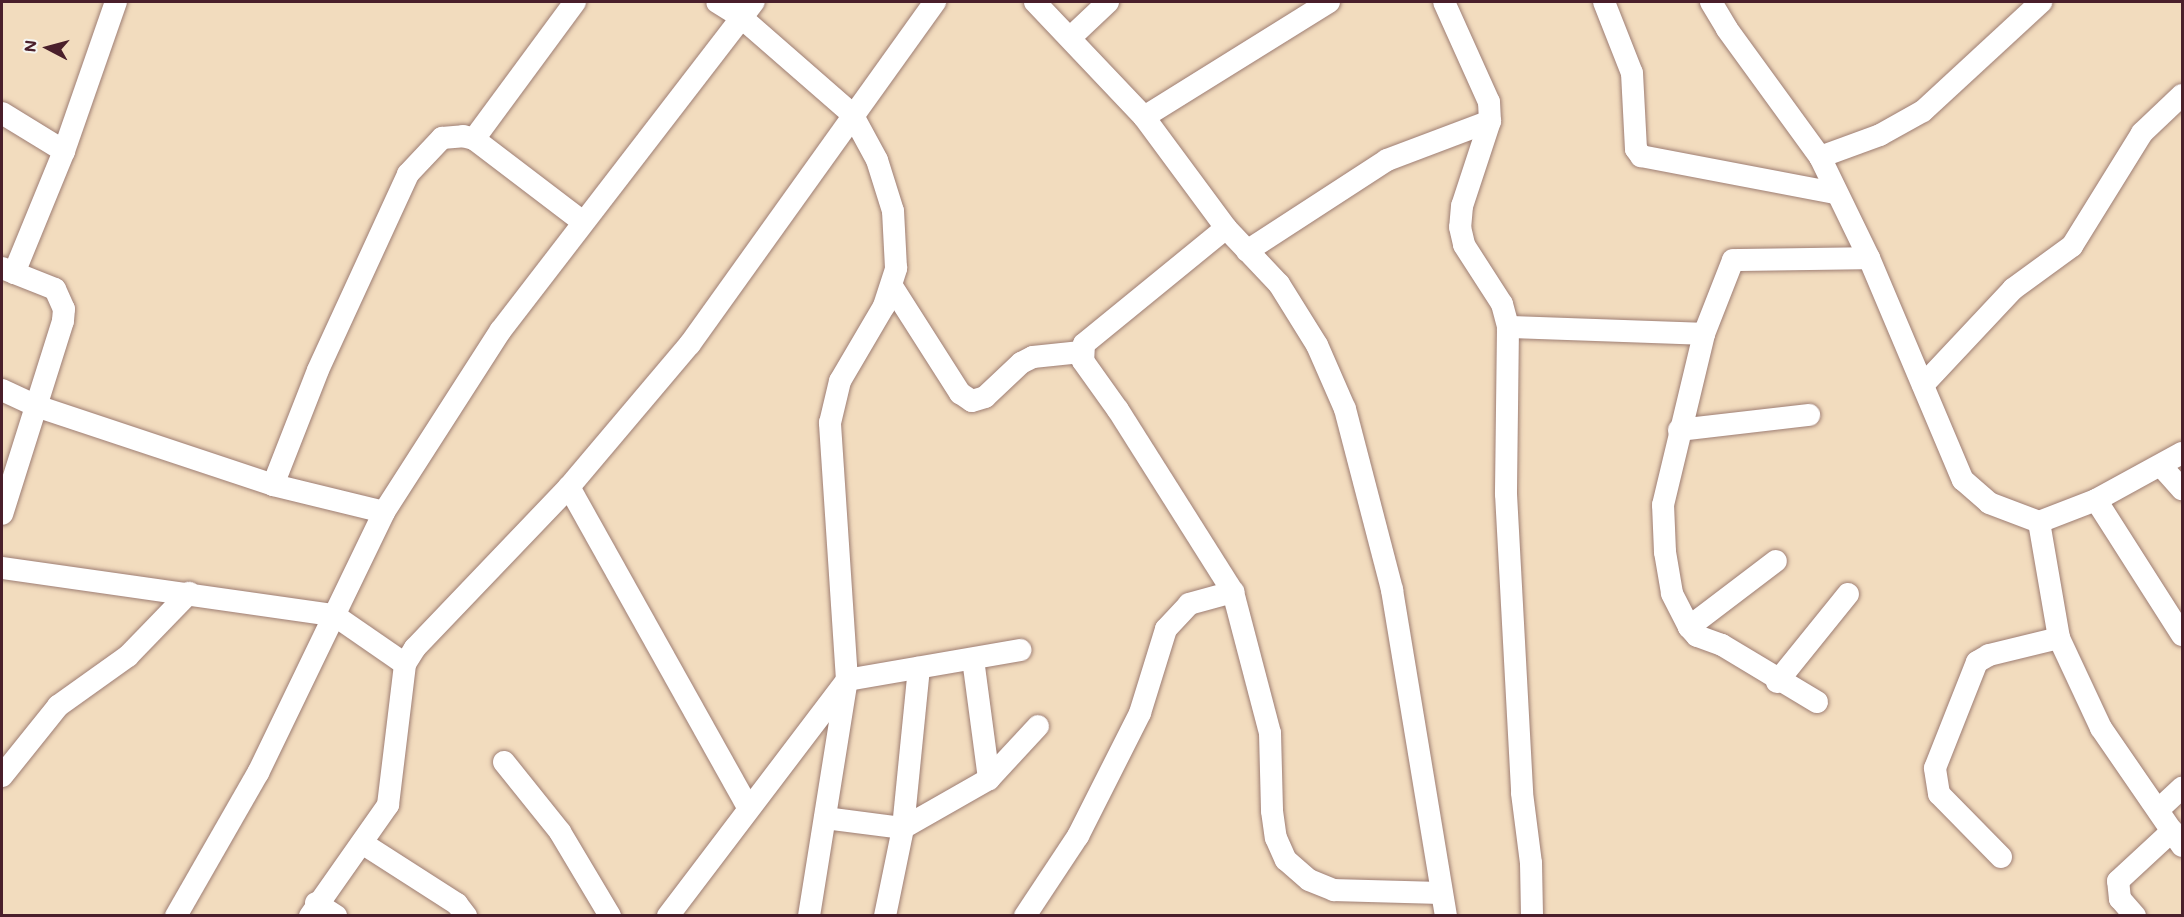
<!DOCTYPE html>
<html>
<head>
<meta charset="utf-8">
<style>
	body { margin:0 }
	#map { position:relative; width:2184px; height:917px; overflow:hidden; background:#f2dcbe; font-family:Mali,sans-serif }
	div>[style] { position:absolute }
	.roads { filter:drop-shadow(0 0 2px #9e7e74) drop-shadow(0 0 2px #9e7e74) }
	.minor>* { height:22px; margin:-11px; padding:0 11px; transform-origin:11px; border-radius:11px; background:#fff }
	span { translate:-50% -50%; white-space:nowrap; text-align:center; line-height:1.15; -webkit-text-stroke:4.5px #f6f6f2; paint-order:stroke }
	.frame { position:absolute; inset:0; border:3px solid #4a1f2b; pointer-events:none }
	.north { position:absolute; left:18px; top:18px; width:60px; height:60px; -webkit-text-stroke:4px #f6f6f2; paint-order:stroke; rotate:276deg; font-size:16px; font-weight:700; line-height:24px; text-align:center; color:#4a1f2b }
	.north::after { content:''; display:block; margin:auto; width:21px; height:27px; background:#4a1f2b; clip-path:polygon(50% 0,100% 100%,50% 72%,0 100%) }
</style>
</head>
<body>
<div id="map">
	<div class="roads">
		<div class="minor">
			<i style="left:1035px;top:2px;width:158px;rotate:46.5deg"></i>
			<i style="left:1144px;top:117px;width:138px;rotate:53.5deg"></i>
			<i style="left:1226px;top:228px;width:77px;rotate:46.6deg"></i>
			<i style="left:1279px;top:284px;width:72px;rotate:58.1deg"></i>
			<i style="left:1317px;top:345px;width:70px;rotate:66.4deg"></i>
			<i style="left:1345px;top:409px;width:187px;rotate:75.4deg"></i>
			<i style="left:1392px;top:590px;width:330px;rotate:80.6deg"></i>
			<i style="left:1444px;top:2px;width:110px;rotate:65.8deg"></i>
			<i style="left:1489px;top:102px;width:19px;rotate:87deg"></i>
			<i style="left:1490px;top:121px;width:89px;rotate:108.2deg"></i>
			<i style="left:1462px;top:206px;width:21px;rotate:95deg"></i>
			<i style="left:1460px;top:227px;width:18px;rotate:77deg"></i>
			<i style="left:1464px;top:245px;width:70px;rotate:57.2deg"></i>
			<i style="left:1502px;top:304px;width:24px;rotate:75deg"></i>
			<i style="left:1508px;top:327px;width:167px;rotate:90.7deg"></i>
			<i style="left:1506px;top:494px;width:299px;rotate:86.9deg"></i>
			<i style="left:1522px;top:793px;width:71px;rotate:82.7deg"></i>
			<i style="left:1531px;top:863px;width:53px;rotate:88.9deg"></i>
			<i style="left:1604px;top:2px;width:76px;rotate:68.5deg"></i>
			<i style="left:1632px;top:73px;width:76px;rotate:87deg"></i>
			<i style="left:1636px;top:149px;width:9px;rotate:54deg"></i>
			<i style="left:1641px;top:156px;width:197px;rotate:10.8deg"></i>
			<i style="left:1711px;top:2px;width:31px;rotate:59deg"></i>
			<i style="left:1727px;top:29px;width:158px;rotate:54deg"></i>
			<i style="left:1820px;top:157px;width:112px;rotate:64.1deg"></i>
			<i style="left:1869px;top:258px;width:241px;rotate:67.1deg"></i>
			<i style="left:1963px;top:480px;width:35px;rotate:41deg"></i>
			<i style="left:1989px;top:503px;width:53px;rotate:20.8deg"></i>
			<i style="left:2039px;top:522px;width:118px;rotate:80.2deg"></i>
			<i style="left:2059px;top:638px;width:99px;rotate:65deg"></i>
			<i style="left:2101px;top:728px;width:143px;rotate:55.5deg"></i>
			<i style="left:1071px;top:37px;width:51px;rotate:-43.4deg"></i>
			<i style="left:2px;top:113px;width:73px;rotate:31.5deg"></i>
			<i style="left:1144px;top:117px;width:218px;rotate:-31.9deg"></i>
			<i style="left:474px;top:139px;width:170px;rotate:-53.6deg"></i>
			<i style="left:1820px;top:157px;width:64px;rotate:-20.1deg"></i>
			<i style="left:1880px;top:135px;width:49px;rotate:-29.2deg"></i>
			<i style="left:1923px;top:111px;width:161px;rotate:-42.7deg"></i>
			<i style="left:1226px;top:228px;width:183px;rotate:140.8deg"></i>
			<i style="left:1084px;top:344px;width:17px;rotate:93deg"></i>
			<i style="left:1083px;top:361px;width:60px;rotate:54.5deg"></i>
			<i style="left:1118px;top:410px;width:215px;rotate:57.7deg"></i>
			<i style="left:1233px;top:592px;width:146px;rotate:75.3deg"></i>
			<i style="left:1270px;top:733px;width:78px;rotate:88.5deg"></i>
			<i style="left:1272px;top:811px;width:27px;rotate:82deg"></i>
			<i style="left:1276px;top:838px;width:24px;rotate:66deg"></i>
			<i style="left:1286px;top:860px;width:30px;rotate:41deg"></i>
			<i style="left:1309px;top:880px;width:27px;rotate:22deg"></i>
			<i style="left:1334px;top:890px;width:105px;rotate:1.6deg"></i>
			<i style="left:1247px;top:251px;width:167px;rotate:-33deg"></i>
			<i style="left:1387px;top:160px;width:110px;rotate:-20.7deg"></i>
			<i style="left:2px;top:268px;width:57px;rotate:21.6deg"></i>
			<i style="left:55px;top:289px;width:22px;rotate:66deg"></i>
			<i style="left:64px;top:309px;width:12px;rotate:95deg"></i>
			<i style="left:63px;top:321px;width:202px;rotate:107.5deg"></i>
			<i style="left:14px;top:273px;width:132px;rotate:-67.7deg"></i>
			<i style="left:64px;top:151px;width:158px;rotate:-70.8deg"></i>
			<i style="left:893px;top:288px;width:125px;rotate:57.5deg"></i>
			<i style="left:960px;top:393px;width:14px;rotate:34deg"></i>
			<i style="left:972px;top:401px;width:14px;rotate:-17deg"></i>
			<i style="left:985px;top:397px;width:50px;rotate:-43.4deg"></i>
			<i style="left:1021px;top:363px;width:13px;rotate:-27deg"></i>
			<i style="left:1033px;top:357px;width:48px;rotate:-5.9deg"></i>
			<i style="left:1508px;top:327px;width:196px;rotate:2deg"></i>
			<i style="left:1923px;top:385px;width:132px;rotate:-46.8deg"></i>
			<i style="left:2013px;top:289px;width:73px;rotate:-36.1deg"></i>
			<i style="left:2072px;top:246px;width:133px;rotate:-58.2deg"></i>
			<i style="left:2142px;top:133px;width:55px;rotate:-43.5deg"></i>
			<i style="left:2px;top:390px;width:38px;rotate:25deg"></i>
			<i style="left:36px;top:406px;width:250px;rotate:18.4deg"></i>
			<i style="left:1679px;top:430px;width:131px;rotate:-6.6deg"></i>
			<i style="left:2162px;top:467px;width:30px;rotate:48deg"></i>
			<i style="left:569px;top:487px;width:367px;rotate:60.8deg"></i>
			<i style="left:2096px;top:500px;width:160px;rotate:57.5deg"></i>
			<i style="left:384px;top:512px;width:114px;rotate:-166.3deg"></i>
			<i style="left:273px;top:485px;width:123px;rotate:-68.6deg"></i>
			<i style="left:318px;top:370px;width:216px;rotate:-65.3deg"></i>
			<i style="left:408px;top:174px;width:50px;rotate:-46.6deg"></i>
			<i style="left:442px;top:138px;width:21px;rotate:-5deg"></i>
			<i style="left:463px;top:136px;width:11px;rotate:15deg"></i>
			<i style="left:474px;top:139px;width:137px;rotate:37.3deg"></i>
			<i style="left:2039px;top:522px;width:61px;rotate:-21.1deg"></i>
			<i style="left:2096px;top:500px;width:98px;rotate:-28.7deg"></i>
			<i style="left:2px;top:568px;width:335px;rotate:8.1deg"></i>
			<i style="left:334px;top:615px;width:86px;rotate:34.6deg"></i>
			<i style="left:1689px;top:627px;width:109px;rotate:-37.2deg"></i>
			<i style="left:973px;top:659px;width:121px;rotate:82.4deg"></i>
			<i style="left:1777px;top:682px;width:113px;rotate:-51.1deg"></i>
			<i style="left:1817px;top:702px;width:111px;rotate:-149deg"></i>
			<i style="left:1722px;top:645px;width:27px;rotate:-160deg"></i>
			<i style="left:1697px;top:636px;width:12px;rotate:-132deg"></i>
			<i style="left:1689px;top:627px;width:38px;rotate:-117deg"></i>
			<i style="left:1672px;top:593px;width:42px;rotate:-99.7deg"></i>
			<i style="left:1665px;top:552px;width:47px;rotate:-92.4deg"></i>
			<i style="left:1663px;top:505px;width:176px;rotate:-76.5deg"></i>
			<i style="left:1704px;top:334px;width:79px;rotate:-68.6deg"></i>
			<i style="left:1733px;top:260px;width:136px;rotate:-0.8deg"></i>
			<i style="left:504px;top:762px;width:90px;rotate:51.3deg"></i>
			<i style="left:560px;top:832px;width:98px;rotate:59.2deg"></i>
			<i style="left:2px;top:776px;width:90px;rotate:-51.3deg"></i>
			<i style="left:58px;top:706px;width:86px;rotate:-35.5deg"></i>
			<i style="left:128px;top:656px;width:88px;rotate:-45.9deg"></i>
			<i style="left:2158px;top:810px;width:33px;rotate:-43deg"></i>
			<i style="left:825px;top:818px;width:79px;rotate:7.3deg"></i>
			<i style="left:903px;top:828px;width:99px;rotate:-29.7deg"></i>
			<i style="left:989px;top:779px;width:72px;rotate:-47.2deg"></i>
			<i style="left:362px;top:843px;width:113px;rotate:32.7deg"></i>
			<i style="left:457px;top:904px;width:15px;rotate:53deg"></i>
			<i style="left:2001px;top:857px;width:88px;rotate:-134.5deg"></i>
			<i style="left:1939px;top:794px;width:26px;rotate:-99deg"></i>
			<i style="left:1935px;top:768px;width:114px;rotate:-68.4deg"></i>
			<i style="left:1977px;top:662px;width:14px;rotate:-30deg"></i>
			<i style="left:1989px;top:655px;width:72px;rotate:-13.7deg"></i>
			<i style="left:316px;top:903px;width:24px;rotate:33deg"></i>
			<i style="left:176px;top:916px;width:165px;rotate:-60.2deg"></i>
			<i style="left:258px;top:773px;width:290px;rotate:-64.2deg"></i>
			<i style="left:384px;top:512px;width:216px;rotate:-57.3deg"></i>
			<i style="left:501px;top:330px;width:414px;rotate:-52.4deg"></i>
			<i style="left:310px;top:916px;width:136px;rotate:-54.9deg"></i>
			<i style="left:388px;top:805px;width:142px;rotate:-83.1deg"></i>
			<i style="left:405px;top:664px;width:19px;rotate:-58deg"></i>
			<i style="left:415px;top:648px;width:223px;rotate:-46.3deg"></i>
			<i style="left:569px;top:487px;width:187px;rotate:-49.8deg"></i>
			<i style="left:690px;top:344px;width:421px;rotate:-54.4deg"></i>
			<i style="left:668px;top:916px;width:296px;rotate:-52.8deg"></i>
			<i style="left:847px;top:680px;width:258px;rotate:-93.8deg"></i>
			<i style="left:830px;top:423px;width:43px;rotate:-76.6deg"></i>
			<i style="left:840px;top:381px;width:87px;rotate:-59.6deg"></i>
			<i style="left:884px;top:306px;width:40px;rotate:-72deg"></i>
			<i style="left:896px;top:268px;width:57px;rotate:-93deg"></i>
			<i style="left:893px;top:211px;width:53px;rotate:-107.4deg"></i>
			<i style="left:877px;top:160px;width:52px;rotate:-118.5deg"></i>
			<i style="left:852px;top:114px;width:147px;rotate:-138.9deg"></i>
			<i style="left:741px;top:17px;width:28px;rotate:-148deg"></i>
			<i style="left:809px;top:916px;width:239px;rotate:-80.9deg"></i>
			<i style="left:847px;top:680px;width:176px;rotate:-9.8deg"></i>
			<i style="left:885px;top:916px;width:90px;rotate:-78.4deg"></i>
			<i style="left:903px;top:828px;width:161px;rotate:-84.3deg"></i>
			<i style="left:1025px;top:916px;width:96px;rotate:-56.5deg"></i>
			<i style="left:1078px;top:836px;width:138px;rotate:-63.2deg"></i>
			<i style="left:1140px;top:713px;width:88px;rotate:-72.8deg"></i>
			<i style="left:1166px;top:629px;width:34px;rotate:-47deg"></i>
			<i style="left:1189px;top:604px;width:46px;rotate:-15.3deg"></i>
			<i style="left:2135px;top:916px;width:23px;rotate:-131deg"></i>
			<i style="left:2120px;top:899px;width:18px;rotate:-96deg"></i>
			<i style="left:2118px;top:881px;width:74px;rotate:-42.8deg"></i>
		</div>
	</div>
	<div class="frame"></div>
	<div class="north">N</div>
</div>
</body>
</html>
